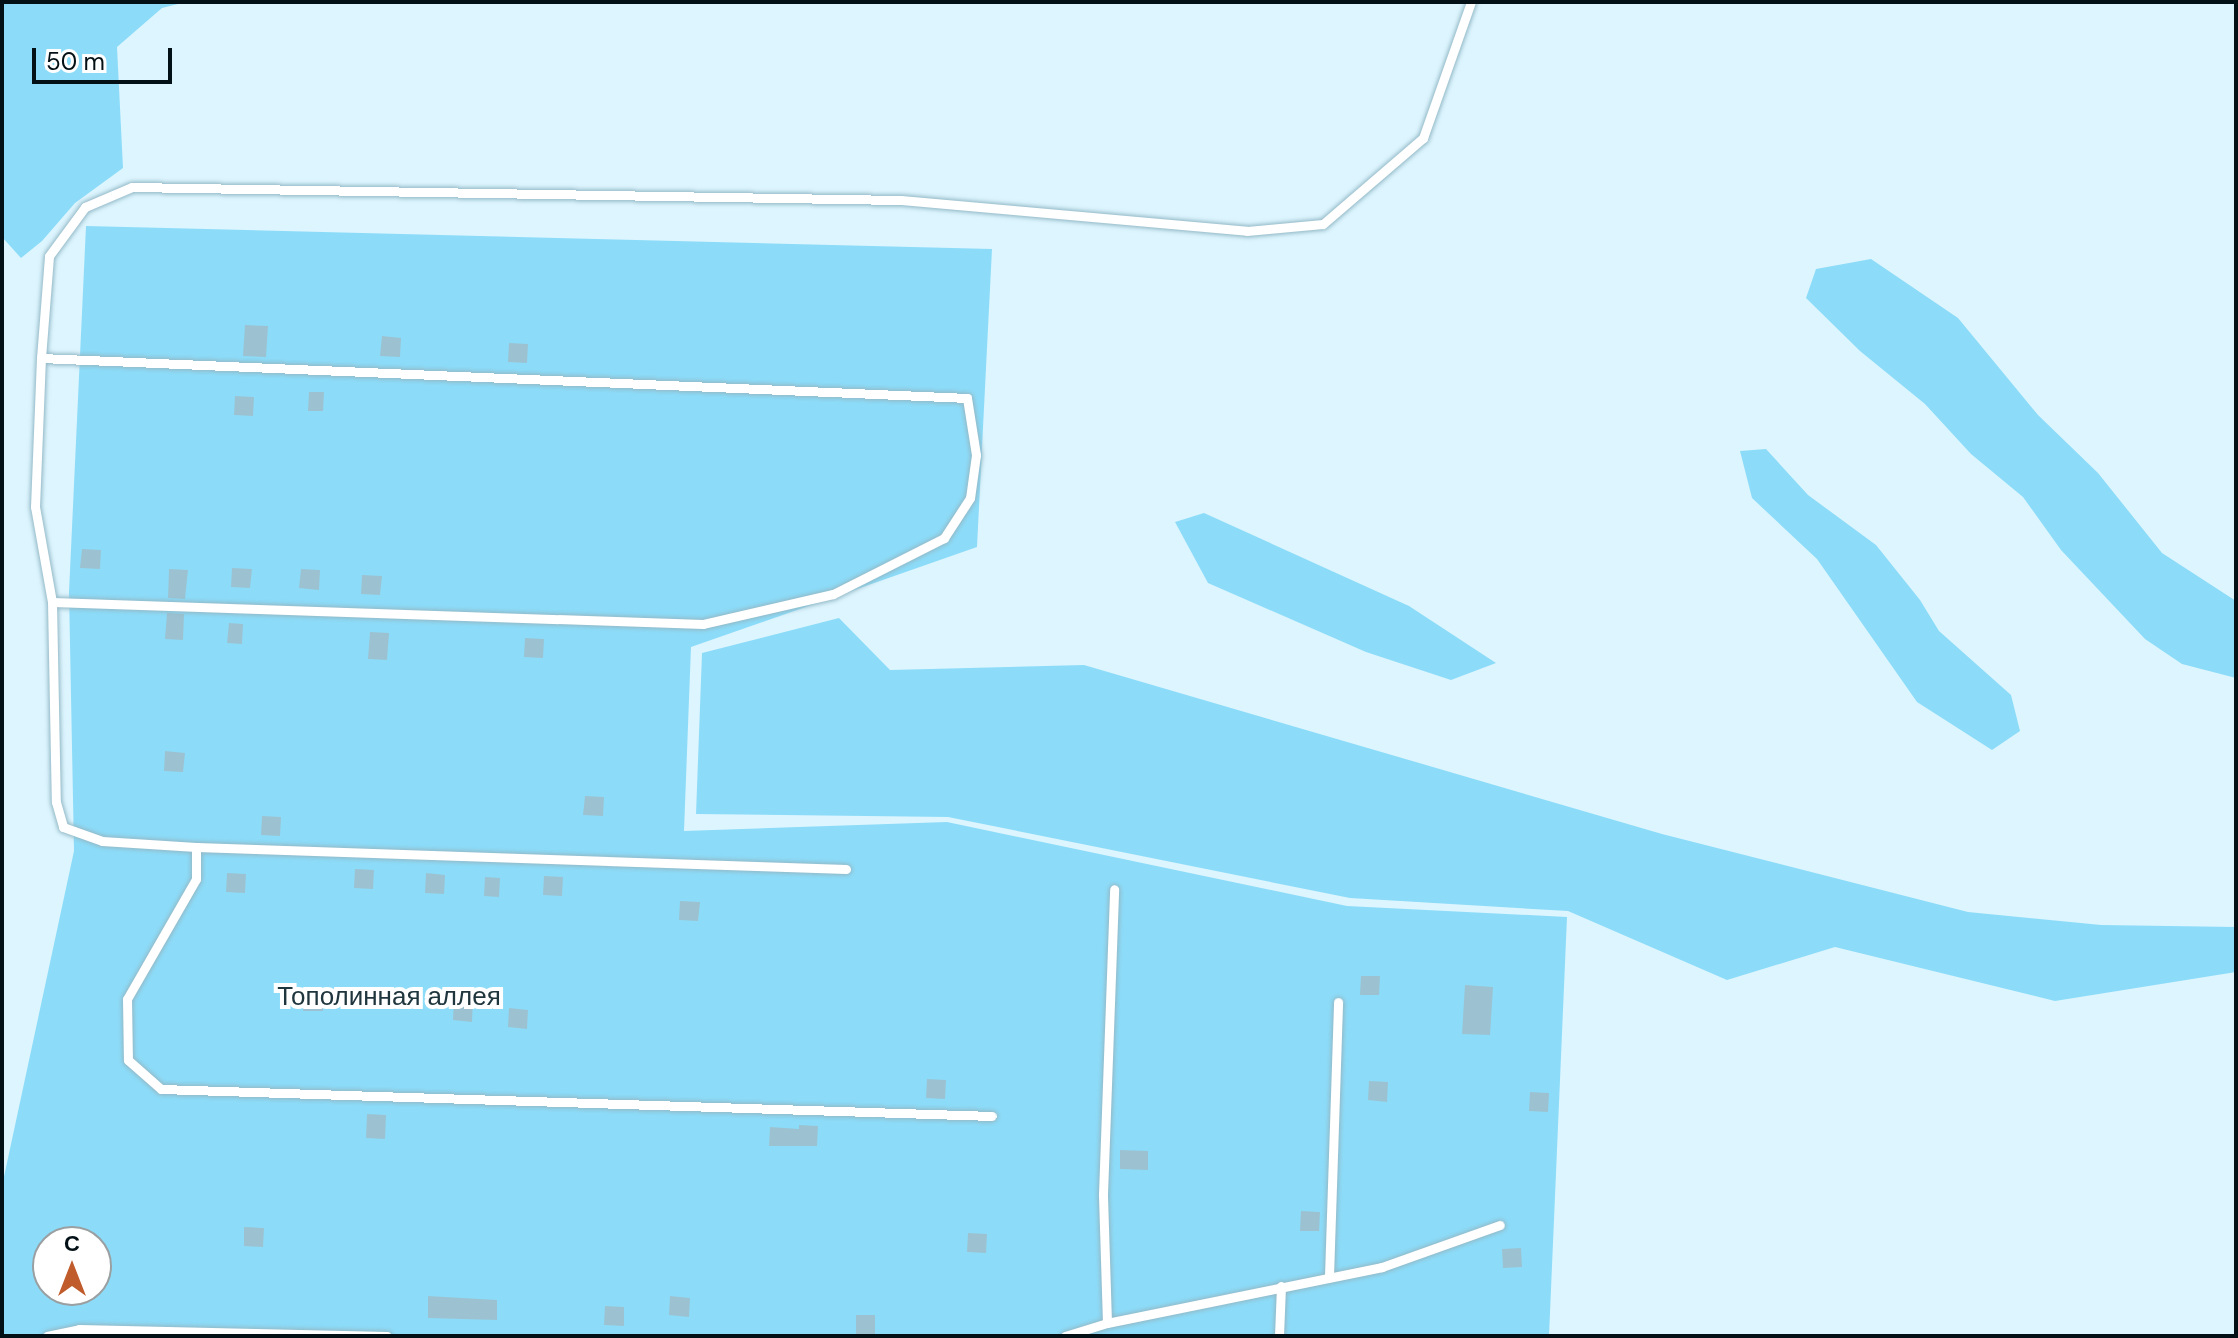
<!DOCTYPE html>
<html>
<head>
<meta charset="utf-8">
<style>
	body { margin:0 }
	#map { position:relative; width:2238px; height:1338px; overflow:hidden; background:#ddf5fe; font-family:"DM Sans",sans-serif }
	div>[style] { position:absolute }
	.green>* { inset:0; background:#8cdcf9 }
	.building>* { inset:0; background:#9cc2d1 }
	.roads { filter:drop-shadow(0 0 2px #93b9c7) drop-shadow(0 0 2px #93b9c7) }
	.lane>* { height:9px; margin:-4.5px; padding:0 4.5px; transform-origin:4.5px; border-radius:4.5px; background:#fff }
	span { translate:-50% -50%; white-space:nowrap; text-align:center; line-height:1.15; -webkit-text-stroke:8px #fff; paint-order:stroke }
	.park-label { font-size:26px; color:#20363e }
	.frame { position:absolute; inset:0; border:4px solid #031015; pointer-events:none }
	.north { position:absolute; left:32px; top:1226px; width:80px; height:80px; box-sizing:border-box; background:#fff; border:2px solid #9a9fa1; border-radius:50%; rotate:0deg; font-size:22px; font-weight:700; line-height:32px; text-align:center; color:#031015 }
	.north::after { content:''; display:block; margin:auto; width:28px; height:36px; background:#c05b2c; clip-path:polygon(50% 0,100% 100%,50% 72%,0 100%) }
	.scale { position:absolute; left:32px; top:48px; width:140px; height:36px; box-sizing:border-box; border:4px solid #031015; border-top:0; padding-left:10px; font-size:24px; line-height:28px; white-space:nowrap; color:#031015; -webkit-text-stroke:6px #fff; paint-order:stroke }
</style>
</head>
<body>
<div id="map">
	<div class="green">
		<i style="clip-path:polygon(2px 2px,186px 2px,162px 8px,117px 47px,123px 168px,75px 203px,42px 241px,21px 258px,2px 237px)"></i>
		<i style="clip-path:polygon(evenodd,86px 226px,992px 249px,977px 547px,691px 647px,684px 831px,947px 822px,1347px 906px,1567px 917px,1549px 1336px,2px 1336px,2px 1186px,74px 851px,69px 592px,86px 226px,48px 1242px,96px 1242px,96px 1290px,48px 1290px,48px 1242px)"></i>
		<i style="clip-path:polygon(1871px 259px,1958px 318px,2038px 415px,2098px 473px,2162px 553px,2236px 601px,2236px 678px,2182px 664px,2145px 639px,2061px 550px,2023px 497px,1971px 454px,1925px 404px,1860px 351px,1806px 298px,1816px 269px)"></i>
		<i style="clip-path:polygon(1766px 449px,1808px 495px,1876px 545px,1920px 600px,1939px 631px,2011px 695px,2020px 731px,1992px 750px,1917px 702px,1817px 559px,1752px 498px,1740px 451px)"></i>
		<i style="clip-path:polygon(1204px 513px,1409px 606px,1496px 663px,1451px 680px,1366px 652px,1208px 583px,1175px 522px)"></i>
		<i style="clip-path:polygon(839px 618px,890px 670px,1084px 665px,1662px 834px,1968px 912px,2101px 925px,2236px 927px,2236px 972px,2055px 1001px,1835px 947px,1727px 980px,1568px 911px,1350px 898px,948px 817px,696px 814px,702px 653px)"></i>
	</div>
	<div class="building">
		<i style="clip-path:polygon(245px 325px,268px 326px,266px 357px,243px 356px)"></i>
		<i style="clip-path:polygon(382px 336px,401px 338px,400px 357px,380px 356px)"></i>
		<i style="clip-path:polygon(509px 343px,528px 344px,527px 363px,508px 362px)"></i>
		<i style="clip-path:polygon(309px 392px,324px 392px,323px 411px,308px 411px)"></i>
		<i style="clip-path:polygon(235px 396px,254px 397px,253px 416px,234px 415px)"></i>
		<i style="clip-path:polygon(82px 549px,101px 550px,100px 569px,80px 568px)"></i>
		<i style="clip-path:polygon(232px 568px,252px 569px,250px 588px,231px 587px)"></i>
		<i style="clip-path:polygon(169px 569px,188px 570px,185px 599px,168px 598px)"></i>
		<i style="clip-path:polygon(301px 569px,320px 570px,319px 590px,299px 588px)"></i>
		<i style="clip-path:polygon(362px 575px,382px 576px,380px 595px,361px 594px)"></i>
		<i style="clip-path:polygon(167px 613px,184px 614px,183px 640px,165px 639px)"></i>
		<i style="clip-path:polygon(229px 623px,243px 624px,242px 644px,227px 643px)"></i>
		<i style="clip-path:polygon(370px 632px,389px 633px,387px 660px,368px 659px)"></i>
		<i style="clip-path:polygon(525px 638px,544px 639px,543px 658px,524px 657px)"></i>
		<i style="clip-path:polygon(165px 751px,185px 753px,183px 772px,164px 771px)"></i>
		<i style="clip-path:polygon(585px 796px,604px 797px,603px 816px,583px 815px)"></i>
		<i style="clip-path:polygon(262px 816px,281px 817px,280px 836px,261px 835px)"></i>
		<i style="clip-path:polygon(355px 869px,374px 870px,373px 889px,354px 888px)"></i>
		<i style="clip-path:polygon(227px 873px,246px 874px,245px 893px,226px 892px)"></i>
		<i style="clip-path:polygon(426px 873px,445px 875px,444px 894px,425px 893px)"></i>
		<i style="clip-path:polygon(544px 876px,563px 877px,562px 896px,543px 895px)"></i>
		<i style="clip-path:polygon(485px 877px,500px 878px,499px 897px,484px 896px)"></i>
		<i style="clip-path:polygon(680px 901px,700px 902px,698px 921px,679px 920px)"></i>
		<i style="clip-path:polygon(1361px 976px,1380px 976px,1379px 995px,1360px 995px)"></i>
		<i style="clip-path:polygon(1465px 985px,1493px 987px,1490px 1035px,1462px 1034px)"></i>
		<i style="clip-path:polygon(305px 991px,324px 992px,323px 1011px,303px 1011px)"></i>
		<i style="clip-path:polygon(454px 998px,473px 999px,472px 1022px,453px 1020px)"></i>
		<i style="clip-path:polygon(509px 1008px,528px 1010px,527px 1029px,508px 1027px)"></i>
		<i style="clip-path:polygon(927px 1079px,946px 1080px,945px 1099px,926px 1098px)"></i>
		<i style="clip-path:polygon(1369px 1081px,1388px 1082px,1387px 1102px,1368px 1100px)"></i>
		<i style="clip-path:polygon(1530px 1092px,1549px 1093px,1548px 1112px,1529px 1111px)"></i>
		<i style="clip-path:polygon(367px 1114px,386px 1115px,385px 1139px,366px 1138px)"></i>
		<i style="clip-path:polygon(799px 1125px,818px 1126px,817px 1146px,769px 1146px,770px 1127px,799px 1129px)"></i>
		<i style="clip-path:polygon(1120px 1150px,1148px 1151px,1148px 1170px,1120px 1169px)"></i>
		<i style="clip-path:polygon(1301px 1211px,1320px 1212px,1319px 1231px,1300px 1231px)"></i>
		<i style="clip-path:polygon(244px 1227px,264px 1228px,263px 1247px,244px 1246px)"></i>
		<i style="clip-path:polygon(968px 1233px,987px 1234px,986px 1253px,967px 1252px)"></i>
		<i style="clip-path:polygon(1521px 1248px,1522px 1267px,1503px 1268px,1502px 1249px)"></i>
		<i style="clip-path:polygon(428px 1296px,497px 1300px,497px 1320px,428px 1318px)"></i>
		<i style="clip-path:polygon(670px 1296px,690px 1298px,689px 1317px,669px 1315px)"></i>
		<i style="clip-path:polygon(605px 1306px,624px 1307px,624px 1326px,604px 1325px)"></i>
		<i style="clip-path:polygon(856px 1315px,875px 1315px,875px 1336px,856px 1336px)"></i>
	</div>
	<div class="roads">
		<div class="lane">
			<i style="left:41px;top:358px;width:102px;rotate:-85.5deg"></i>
			<i style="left:49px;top:256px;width:61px;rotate:-53.7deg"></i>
			<i style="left:85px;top:207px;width:51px;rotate:-23.1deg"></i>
			<i style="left:132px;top:187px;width:769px;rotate:0.97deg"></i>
			<i style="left:901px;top:200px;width:347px;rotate:5.1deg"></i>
			<i style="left:1247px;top:231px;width:76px;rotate:-5.3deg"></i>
			<i style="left:1323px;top:224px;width:132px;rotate:-40.7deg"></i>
			<i style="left:1423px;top:138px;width:144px;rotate:-70.6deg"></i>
			<i style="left:52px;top:602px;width:97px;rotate:-100.1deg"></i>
			<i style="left:35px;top:507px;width:149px;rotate:-87.7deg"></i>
			<i style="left:41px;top:358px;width:927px;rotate:2.47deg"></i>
			<i style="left:967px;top:398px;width:58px;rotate:81deg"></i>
			<i style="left:976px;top:455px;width:43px;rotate:97.9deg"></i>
			<i style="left:970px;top:498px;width:48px;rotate:123deg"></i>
			<i style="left:944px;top:538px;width:124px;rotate:153.2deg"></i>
			<i style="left:833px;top:594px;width:133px;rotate:167deg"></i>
			<i style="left:703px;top:624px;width:651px;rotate:-178.06deg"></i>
			<i style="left:52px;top:602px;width:200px;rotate:88.9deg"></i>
			<i style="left:56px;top:802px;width:26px;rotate:74deg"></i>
			<i style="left:63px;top:827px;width:41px;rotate:19.7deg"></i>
			<i style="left:102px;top:841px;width:94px;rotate:3.7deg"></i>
			<i style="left:846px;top:869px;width:650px;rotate:-178.06deg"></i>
			<i style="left:196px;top:847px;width:32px;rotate:90deg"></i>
			<i style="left:196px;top:879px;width:138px;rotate:119.9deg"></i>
			<i style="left:127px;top:999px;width:61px;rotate:89.1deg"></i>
			<i style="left:128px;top:1060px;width:44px;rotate:41.3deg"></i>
			<i style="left:161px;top:1089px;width:831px;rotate:1.86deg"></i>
			<i style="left:1329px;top:1276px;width:274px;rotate:-88.1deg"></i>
			<i style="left:1107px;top:1323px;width:129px;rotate:-91.8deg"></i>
			<i style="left:1103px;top:1194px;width:305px;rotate:-87.9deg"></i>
			<i style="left:47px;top:1336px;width:33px;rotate:-12deg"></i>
			<i style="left:79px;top:1329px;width:308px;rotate:1.3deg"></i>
			<i style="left:1065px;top:1336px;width:44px;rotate:-17.2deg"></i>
			<i style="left:1107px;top:1323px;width:281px;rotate:-11.5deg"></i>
			<i style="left:1382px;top:1267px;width:125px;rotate:-19.6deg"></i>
			<i style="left:1279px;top:1336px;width:50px;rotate:-87.7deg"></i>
		</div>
	</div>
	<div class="park-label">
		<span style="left:389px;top:997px">Тополинная аллея</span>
	</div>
	<div class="frame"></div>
	<div class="north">С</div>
	<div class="scale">50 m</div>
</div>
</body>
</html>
